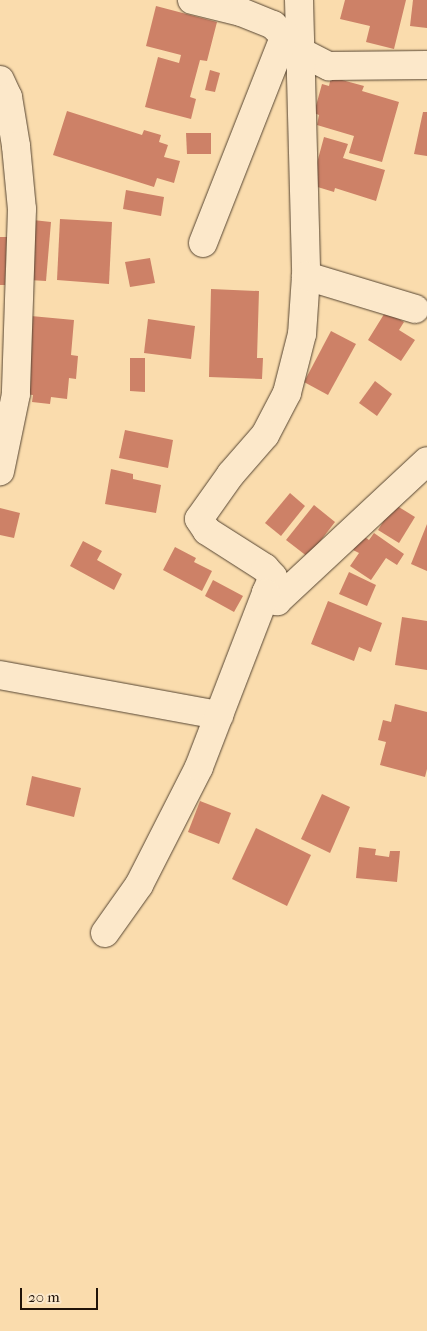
<!DOCTYPE html>
<html>
<head>
<meta charset="utf-8">
<style>
	body { margin:0 }
	#map { position:relative; width:427px; height:1331px; overflow:hidden; background:#fadcad; font-family:"IM FELL French Canon",serif }
	div>[style] { position:absolute }
	.building>* { inset:0; background:#cd8167 }
	.roads { filter:drop-shadow(0 0 1px #564532) drop-shadow(0 0 1px #564532) }
	.minor>* { height:28px; margin:-14px; padding:0 14px; transform-origin:14px; border-radius:14px; background:#fce8ca }
	span { translate:-50% -50%; white-space:nowrap; text-align:center; line-height:1.15; -webkit-text-stroke:4px #fce8ca; paint-order:stroke }
	.scale { position:absolute; left:20px; top:1288px; width:78px; height:22px; box-sizing:border-box; border:2px solid #201309; border-top:0; padding-left:6px; font-size:15px; line-height:18px; white-space:nowrap; color:#201309; -webkit-text-stroke:4px #fce8ca; paint-order:stroke }
</style>
</head>
<body>
<div id="map">
	<div class="building">
		<i style="clip-path:polygon(345px 0,406px 0,394px 49px,366px 42px,370px 26px,340px 19px)"></i>
		<i style="clip-path:polygon(413px 0,427px 0,427px 28px,410px 26px)"></i>
		<i style="clip-path:polygon(156px 6px,217px 22px,207px 61px,200px 60px,190px 97px,196px 99px,191px 119px,145px 107px,158px 57px,179px 63px,181px 55px,146px 46px)"></i>
		<i style="clip-path:polygon(210px 70px,220px 73px,215px 92px,205px 90px)"></i>
		<i style="clip-path:polygon(331px 77px,364px 86px,362px 91px,399px 102px,382px 162px,349px 153px,354px 136px,317px 125px,319px 115px,314px 113px,322px 84px,329px 86px)"></i>
		<i style="clip-path:polygon(67px 111px,142px 135px,144px 130px,161px 135px,159px 142px,168px 145px,164px 157px,180px 161px,174px 183px,157px 178px,154px 187px,53px 155px)"></i>
		<i style="clip-path:polygon(423px 112px,427px 112px,427px 156px,414px 154px)"></i>
		<i style="clip-path:polygon(186px 133px,211px 133px,211px 154px,187px 154px)"></i>
		<i style="clip-path:polygon(324px 137px,348px 144px,343px 158px,385px 170px,376px 201px,335px 188px,334px 192px,311px 185px)"></i>
		<i style="clip-path:polygon(126px 190px,164px 197px,161px 216px,123px 209px)"></i>
		<i style="clip-path:polygon(60px 219px,112px 222px,109px 284px,57px 280px)"></i>
		<i style="clip-path:polygon(33px 220px,51px 222px,46px 281px,29px 280px)"></i>
		<i style="clip-path:polygon(0 237px,7px 237px,5px 285px,0 285px)"></i>
		<i style="clip-path:polygon(150px 258px,155px 283px,130px 287px,125px 262px)"></i>
		<i style="clip-path:polygon(211px 289px,259px 291px,257px 358px,263px 358px,262px 379px,209px 377px)"></i>
		<i style="clip-path:polygon(386px 311px,404px 322px,399px 330px,415px 340px,401px 361px,368px 340px)"></i>
		<i style="clip-path:polygon(31px 316px,74px 320px,71px 355px,78px 356px,76px 379px,69px 378px,67px 399px,51px 397px,50px 404px,32px 402px,33px 395px,24px 394px)"></i>
		<i style="clip-path:polygon(148px 319px,195px 326px,191px 359px,144px 353px)"></i>
		<i style="clip-path:polygon(331px 331px,356px 344px,328px 395px,304px 382px)"></i>
		<i style="clip-path:polygon(130px 358px,145px 358px,145px 392px,130px 391px)"></i>
		<i style="clip-path:polygon(375px 381px,392px 394px,377px 416px,359px 403px)"></i>
		<i style="clip-path:polygon(125px 430px,173px 440px,168px 468px,119px 458px)"></i>
		<i style="clip-path:polygon(111px 469px,133px 474px,133px 479px,161px 485px,156px 513px,105px 504px)"></i>
		<i style="clip-path:polygon(290px 493px,305px 506px,281px 536px,265px 523px)"></i>
		<i style="clip-path:polygon(394px 504px,415px 517px,399px 543px,378px 530px)"></i>
		<i style="clip-path:polygon(314px 505px,335px 522px,308px 557px,286px 540px)"></i>
		<i style="clip-path:polygon(0 508px,20px 513px,14px 538px,0 535px)"></i>
		<i style="clip-path:polygon(427px 524px,427px 571px,411px 564px)"></i>
		<i style="clip-path:polygon(374px 533px,404px 554px,397px 565px,386px 558px,371px 580px,350px 566px,359px 553px,353px 550px,362px 535px,369px 540px)"></i>
		<i style="clip-path:polygon(83px 541px,102px 551px,97px 560px,122px 574px,114px 590px,70px 566px)"></i>
		<i style="clip-path:polygon(175px 547px,196px 558px,194px 562px,212px 571px,202px 591px,163px 570px)"></i>
		<i style="clip-path:polygon(349px 572px,376px 585px,367px 606px,339px 594px)"></i>
		<i style="clip-path:polygon(213px 580px,243px 596px,234px 612px,205px 596px)"></i>
		<i style="clip-path:polygon(328px 601px,382px 623px,371px 652px,359px 647px,354px 661px,311px 644px)"></i>
		<i style="clip-path:polygon(402px 617px,427px 621px,427px 670px,395px 665px)"></i>
		<i style="clip-path:polygon(395px 704px,427px 712px,427px 769px,425px 777px,380px 765px,386px 742px,378px 740px,383px 720px,391px 722px)"></i>
		<i style="clip-path:polygon(32px 776px,81px 788px,74px 817px,26px 805px)"></i>
		<i style="clip-path:polygon(322px 794px,350px 807px,330px 853px,301px 839px)"></i>
		<i style="clip-path:polygon(200px 801px,231px 813px,219px 844px,188px 832px)"></i>
		<i style="clip-path:polygon(256px 828px,311px 855px,287px 906px,232px 879px)"></i>
		<i style="clip-path:polygon(359px 847px,376px 849px,375px 855px,389px 857px,390px 851px,400px 851px,397px 882px,356px 878px)"></i>
	</div>
	<div class="roads">
		<div class="minor">
			<i style="left:192px;top:0;width:50px;rotate:13.8deg"></i>
			<i style="left:241px;top:12px;width:35px;rotate:22deg"></i>
			<i style="left:273px;top:25px;width:37px;rotate:45deg"></i>
			<i style="left:299px;top:51px;width:34px;rotate:27deg"></i>
			<i style="left:329px;top:66px;width:98px;rotate:-0.6deg"></i>
			<i style="left:299px;top:0;width:276px;rotate:88.5deg"></i>
			<i style="left:306px;top:276px;width:58px;rotate:93.9deg"></i>
			<i style="left:302px;top:334px;width:61px;rotate:104.3deg"></i>
			<i style="left:287px;top:393px;width:47px;rotate:117.6deg"></i>
			<i style="left:265px;top:435px;width:52px;rotate:131.1deg"></i>
			<i style="left:231px;top:474px;width:55px;rotate:125.4deg"></i>
			<i style="left:199px;top:519px;width:14px;rotate:56deg"></i>
			<i style="left:207px;top:531px;width:69px;rotate:32.5deg"></i>
			<i style="left:265px;top:568px;width:12px;rotate:48deg"></i>
			<i style="left:273px;top:577px;width:17px;rotate:114deg"></i>
			<i style="left:266px;top:593px;width:14px;rotate:36deg"></i>
			<i style="left:277px;top:601px;width:205px;rotate:-43deg"></i>
			<i style="left:0;top:80px;width:19px;rotate:65deg"></i>
			<i style="left:8px;top:97px;width:50px;rotate:80.7deg"></i>
			<i style="left:16px;top:146px;width:63px;rotate:84.6deg"></i>
			<i style="left:22px;top:209px;width:185px;rotate:91.9deg"></i>
			<i style="left:16px;top:394px;width:79px;rotate:101.7deg"></i>
			<i style="left:203px;top:243px;width:224px;rotate:-68.5deg"></i>
			<i style="left:306px;top:276px;width:114px;rotate:16.8deg"></i>
			<i style="left:0;top:675px;width:223px;rotate:10.4deg"></i>
			<i style="left:105px;top:933px;width:59px;rotate:-54.7deg"></i>
			<i style="left:139px;top:885px;width:132px;rotate:-63deg"></i>
			<i style="left:199px;top:767px;width:186px;rotate:-68.9deg"></i>
		</div>
	</div>
	<div class="scale">20 m</div>
</div>
</body>
</html>
